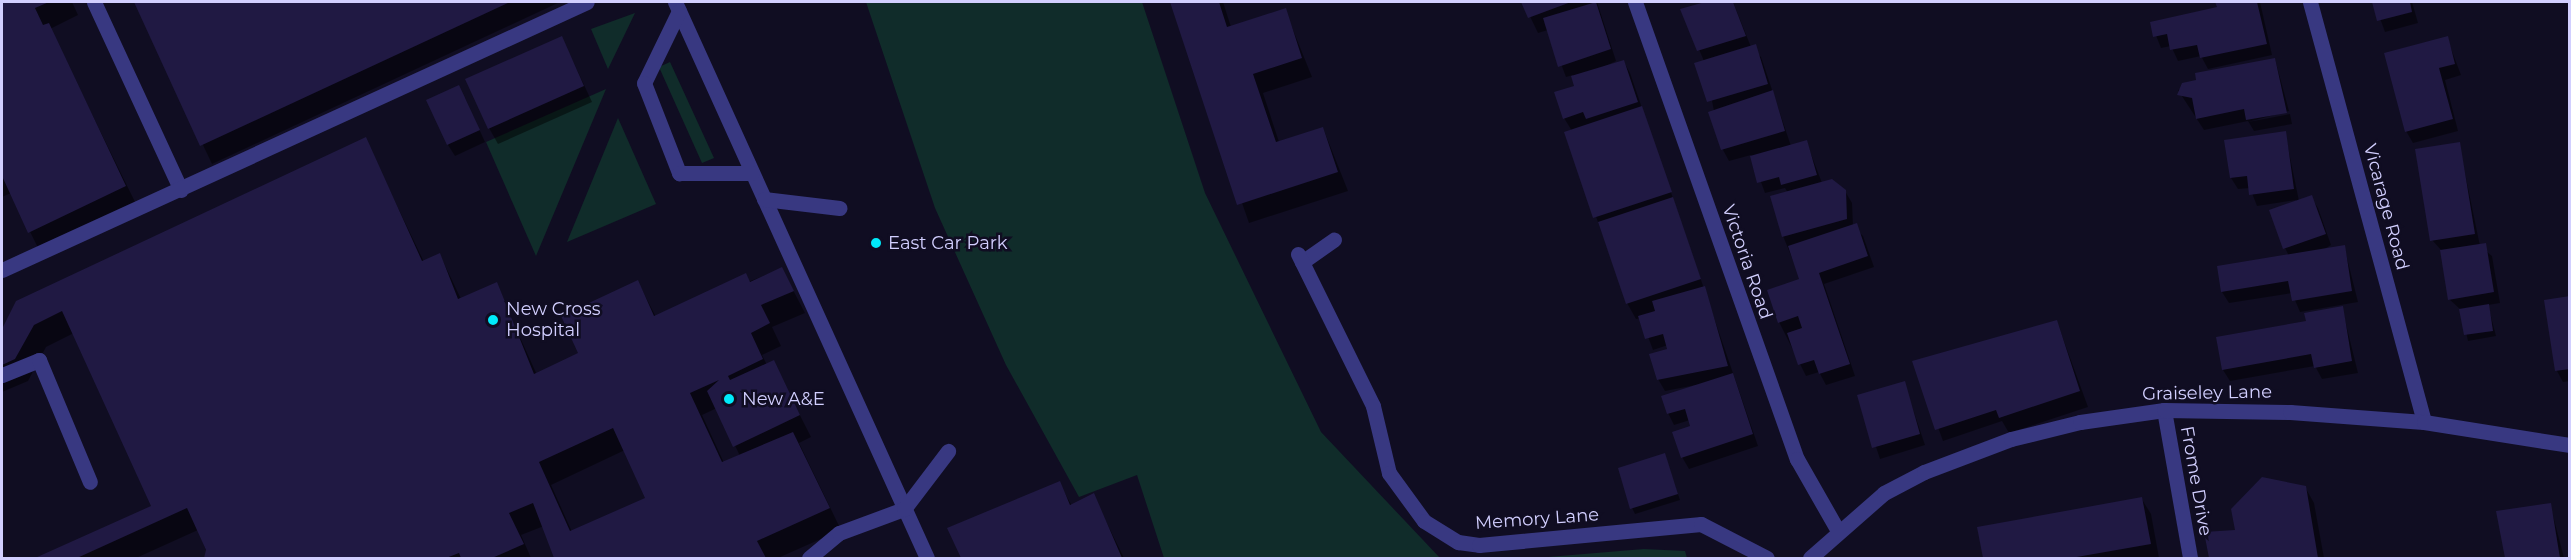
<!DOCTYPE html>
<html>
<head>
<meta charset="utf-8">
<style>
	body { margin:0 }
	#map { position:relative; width:2571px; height:560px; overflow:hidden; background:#100d22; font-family:Montserrat,sans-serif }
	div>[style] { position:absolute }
	.green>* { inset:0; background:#102c2a }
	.shadow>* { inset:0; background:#0007 }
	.building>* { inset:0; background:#201943 }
	.lane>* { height:15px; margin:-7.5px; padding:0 7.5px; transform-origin:7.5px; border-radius:7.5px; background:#383881 }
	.street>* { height:15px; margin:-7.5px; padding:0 7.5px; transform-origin:7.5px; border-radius:7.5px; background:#383881 }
	.dots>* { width:16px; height:16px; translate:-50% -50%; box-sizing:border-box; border:3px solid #100d22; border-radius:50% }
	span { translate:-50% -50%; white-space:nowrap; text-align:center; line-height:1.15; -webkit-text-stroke:5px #100d22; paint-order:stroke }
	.street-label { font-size:18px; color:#d2cfff }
	.poi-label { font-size:18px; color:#d2cfff }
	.left { translate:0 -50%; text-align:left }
	.frame { position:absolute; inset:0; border:3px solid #d2cfff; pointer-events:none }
</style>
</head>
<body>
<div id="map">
	<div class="green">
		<i style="clip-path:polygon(866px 2px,1142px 2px,1205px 193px,1321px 432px,1440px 558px,1164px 558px,1137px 475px,1079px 497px,1006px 365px,935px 208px)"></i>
		<i style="clip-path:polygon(635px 13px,608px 69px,591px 29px)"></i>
		<i style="clip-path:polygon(670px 62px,714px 158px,702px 163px,659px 67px)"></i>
		<i style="clip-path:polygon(606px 89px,536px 256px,486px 142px)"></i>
		<i style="clip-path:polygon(618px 118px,656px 204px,567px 242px)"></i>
		<i style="clip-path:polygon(1644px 549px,1685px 551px,1687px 558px,1536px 558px)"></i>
	</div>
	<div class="shadow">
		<i style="clip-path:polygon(2px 2px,72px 2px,78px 15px,50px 29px,138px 208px,41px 254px,11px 193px,2px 197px)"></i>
		<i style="clip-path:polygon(135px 2px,560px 2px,212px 164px)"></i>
		<i style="clip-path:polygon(1172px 2px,1223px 2px,1231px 27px,1285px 10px,1312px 77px,1263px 93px,1279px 142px,1323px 128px,1348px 191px,1249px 223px)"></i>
		<i style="clip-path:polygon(1523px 2px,1597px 2px,1616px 61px,1597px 70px,1624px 62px,1630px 73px,1758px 446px,1689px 469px,1682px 457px,1692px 427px,1690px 420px,1674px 425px,1668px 413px,1696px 385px,1665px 391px,1658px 379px,1668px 345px,1653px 350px,1641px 318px,1636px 319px,1627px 303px,1566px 133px,1572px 131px,1564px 118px,1576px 87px,1573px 75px,1566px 77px,1548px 30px,1538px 33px)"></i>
		<i style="clip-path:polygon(1710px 2px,1733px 2px,1751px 47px,1761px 57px,1791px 146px,1806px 141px,1822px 183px,1845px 191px,1852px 203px,1853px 226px,1863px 236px,1874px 267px,1824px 284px,1855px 376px,1826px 385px,1819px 372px,1806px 376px,1779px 322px,1801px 280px,1783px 236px,1788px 193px,1785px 188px,1765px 193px,1751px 155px,1729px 161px,1723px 150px,1710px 113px,1714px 111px,1704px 61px,1682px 10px)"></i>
		<i style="clip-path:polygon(2217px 2px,2260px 2px,2272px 55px,2208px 69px,2201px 56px,2178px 61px,2171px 46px,2161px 48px,2151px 23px,2218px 8px)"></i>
		<i style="clip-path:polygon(2374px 2px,2412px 2px,2418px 23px,2385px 32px)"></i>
		<i style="clip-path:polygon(562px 38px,592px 102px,498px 144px,489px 128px)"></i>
		<i style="clip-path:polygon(2447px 38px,2461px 75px,2445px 80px,2458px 131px,2413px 143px,2406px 131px)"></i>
		<i style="clip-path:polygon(2275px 59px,2289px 111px,2248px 122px,2290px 114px,2292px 124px,2254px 131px,2248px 121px,2204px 130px,2178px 90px)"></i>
		<i style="clip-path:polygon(465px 98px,485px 142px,455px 156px,448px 145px)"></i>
		<i style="clip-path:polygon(2285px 133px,2299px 201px,2311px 197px,2318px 208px,2331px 245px,2323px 250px,2344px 246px,2358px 302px,2300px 312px,2292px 293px,2229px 303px,2222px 292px,2289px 256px,2285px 248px,2296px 200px,2257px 206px,2250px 188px,2238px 189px,2231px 178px)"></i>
		<i style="clip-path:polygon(evenodd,365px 139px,424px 262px,440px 255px,461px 299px,496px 284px,537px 375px,580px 354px,638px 282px,656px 317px,782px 269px,805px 313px,772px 327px,781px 346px,762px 355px,767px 365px,773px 362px,811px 437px,799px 443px,841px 530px,778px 558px,556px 558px,544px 526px,521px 535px,531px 558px,209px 558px,198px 530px,136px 558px,39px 558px,153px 507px,74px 333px,46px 347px,28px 381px,2px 392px,2px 332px,18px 303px,365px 139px,717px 408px,740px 456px,724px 463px,702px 415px,717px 408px,365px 139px,625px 450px,647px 499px,572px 532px,551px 485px,625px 450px)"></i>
		<i style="clip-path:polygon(2459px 144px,2480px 246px,2492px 256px,2500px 303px,2488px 305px,2496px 336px,2468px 341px,2461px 310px,2449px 299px,2442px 251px,2432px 240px)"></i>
		<i style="clip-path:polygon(2570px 297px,2570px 381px,2563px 382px,2557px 371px)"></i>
		<i style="clip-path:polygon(2342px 308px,2358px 373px,2322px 379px,2315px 366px,2230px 381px,2223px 370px)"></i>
		<i style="clip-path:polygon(2057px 322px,2088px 407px,2009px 433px,2002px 421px,1943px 441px,1914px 362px)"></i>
		<i style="clip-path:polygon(1904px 383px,1925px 445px,1880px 459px,1859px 396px)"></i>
		<i style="clip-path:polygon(1665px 455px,1680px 500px,1635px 514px,1632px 508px)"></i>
		<i style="clip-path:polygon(1059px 483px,1072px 506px,1093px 495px,1124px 558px,962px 558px,949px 529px)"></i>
		<i style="clip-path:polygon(2305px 487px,2314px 503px,2324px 558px,2211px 558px,2206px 533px,2237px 531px)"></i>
		<i style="clip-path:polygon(2141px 498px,2151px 514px,2159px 558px,1984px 558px,1979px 529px)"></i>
		<i style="clip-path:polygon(2550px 504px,2564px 558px,2506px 558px,2498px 512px)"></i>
	</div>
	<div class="building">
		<i style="clip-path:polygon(2px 2px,49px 2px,35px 8px,43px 25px,49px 23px,126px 186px,28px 233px,2px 176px)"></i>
		<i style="clip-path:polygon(134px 2px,510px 2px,200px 146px)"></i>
		<i style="clip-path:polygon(1170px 2px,1219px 2px,1227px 27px,1286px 8px,1302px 58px,1253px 74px,1276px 142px,1323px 127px,1338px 172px,1237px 205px)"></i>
		<i style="clip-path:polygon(1521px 2px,1571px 2px,1528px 18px)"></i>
		<i style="clip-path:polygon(1596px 2px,1611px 49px,1558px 67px,1543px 18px)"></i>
		<i style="clip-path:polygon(1705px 2px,1733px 2px,1746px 36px,1697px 51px,1680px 9px)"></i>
		<i style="clip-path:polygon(2215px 2px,2257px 2px,2267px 44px,2200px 58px,2197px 45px,2170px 50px,2167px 34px,2153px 37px,2150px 22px,2217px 7px)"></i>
		<i style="clip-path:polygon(2372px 2px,2410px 2px,2412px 12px,2377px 21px)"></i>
		<i style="clip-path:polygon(562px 36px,584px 86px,488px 129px,465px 79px)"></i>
		<i style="clip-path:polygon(2448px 36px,2455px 64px,2439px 68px,2453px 119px,2405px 132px,2384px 53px)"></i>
		<i style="clip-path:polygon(1756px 44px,1768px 84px,1707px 102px,1694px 63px)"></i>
		<i style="clip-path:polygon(2275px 58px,2287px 113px,2246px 120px,2244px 109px,2196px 119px,2192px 98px,2177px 95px,2182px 83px,2196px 80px,2195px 73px)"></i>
		<i style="clip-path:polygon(1624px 60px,1638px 102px,1586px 119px,1583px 112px,1563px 119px,1554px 92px,1574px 86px,1571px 76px)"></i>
		<i style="clip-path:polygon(459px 85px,480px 130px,447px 145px,426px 100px)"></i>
		<i style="clip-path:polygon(1773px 90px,1785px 131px,1721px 150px,1708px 112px)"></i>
		<i style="clip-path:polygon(1642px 106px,1672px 192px,1593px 218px,1564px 132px)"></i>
		<i style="clip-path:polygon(2286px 131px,2294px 189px,2249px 195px,2247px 176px,2230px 178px,2224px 140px)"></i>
		<i style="clip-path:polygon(evenodd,366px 137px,422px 261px,440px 253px,458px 299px,497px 282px,534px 374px,578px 353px,561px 316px,638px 280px,654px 316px,746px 273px,750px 282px,782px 267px,794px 291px,761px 305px,770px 323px,751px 333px,763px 359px,728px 376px,730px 380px,774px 360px,800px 415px,733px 447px,707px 391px,719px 380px,690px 393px,722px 462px,793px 432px,830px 508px,757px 541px,766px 558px,554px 558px,533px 503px,509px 513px,524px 544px,492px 558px,461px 558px,459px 553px,446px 558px,204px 558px,206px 550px,187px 508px,77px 558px,35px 558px,151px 506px,62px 311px,34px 325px,15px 359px,2px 365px,2px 329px,16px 301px,366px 137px,613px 428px,645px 498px,570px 531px,539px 462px,613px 428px)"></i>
		<i style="clip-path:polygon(1807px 140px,1817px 175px,1781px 185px,1779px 177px,1757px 183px,1750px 156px)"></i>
		<i style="clip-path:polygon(2460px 142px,2475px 234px,2430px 241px,2415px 149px)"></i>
		<i style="clip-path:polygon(1832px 179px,1846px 190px,1847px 219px,1782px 237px,1770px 196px)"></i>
		<i style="clip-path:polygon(2312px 195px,2326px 234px,2283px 249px,2269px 210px)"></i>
		<i style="clip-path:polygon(1673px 197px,1701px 279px,1626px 304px,1598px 222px)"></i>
		<i style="clip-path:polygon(1857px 223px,1868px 256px,1819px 273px,1850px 364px,1819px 374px,1814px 360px,1798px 365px,1787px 333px,1802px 328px,1798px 316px,1778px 323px,1767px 290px,1799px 279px,1788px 246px)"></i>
		<i style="clip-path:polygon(2486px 243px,2494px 292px,2448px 300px,2440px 250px)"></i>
		<i style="clip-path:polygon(2345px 245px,2352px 291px,2292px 301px,2288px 281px,2221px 292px,2217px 266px)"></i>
		<i style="clip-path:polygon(1705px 286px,1728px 366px,1657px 380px,1649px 354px,1667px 349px,1663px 334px,1645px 339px,1638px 316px,1655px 311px,1652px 301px)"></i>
		<i style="clip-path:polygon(2570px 296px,2570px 369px,2555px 371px,2544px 300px)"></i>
		<i style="clip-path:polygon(2489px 304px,2493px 331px,2464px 335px,2459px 309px)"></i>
		<i style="clip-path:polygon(2343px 306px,2352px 361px,2314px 368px,2311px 354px,2222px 370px,2216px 337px,2306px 321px,2304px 313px)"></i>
		<i style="clip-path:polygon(2057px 320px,2080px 391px,1999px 418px,1996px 410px,1935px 430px,1912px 361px)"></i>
		<i style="clip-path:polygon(1733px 373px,1753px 434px,1681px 458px,1672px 432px,1690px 426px,1685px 409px,1667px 414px,1661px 396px)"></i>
		<i style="clip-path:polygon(1905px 381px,1920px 434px,1872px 448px,1857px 395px)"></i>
		<i style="clip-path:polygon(1665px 453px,1678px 494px,1630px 509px,1618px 468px)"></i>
		<i style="clip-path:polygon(2262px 477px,2306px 486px,2318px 558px,2209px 558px,2204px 532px,2235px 530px,2231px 509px)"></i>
		<i style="clip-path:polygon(1060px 481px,1070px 505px,1094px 493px,1122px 558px,961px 558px,947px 528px)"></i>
		<i style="clip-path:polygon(2142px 497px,2151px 544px,2071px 558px,1983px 558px,1977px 527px)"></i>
		<i style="clip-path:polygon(2551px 503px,2560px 558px,2505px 558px,2496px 511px)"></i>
	</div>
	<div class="lane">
		<i style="left:94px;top:2px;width:207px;rotate:65.2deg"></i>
		<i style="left:675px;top:2px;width:610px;rotate:65.62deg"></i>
		<i style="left:679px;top:11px;width:80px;rotate:115.9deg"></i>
		<i style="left:644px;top:83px;width:97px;rotate:68.7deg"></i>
		<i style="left:679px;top:173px;width:73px"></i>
		<i style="left:764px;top:199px;width:76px;rotate:6.8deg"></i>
		<i style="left:1302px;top:262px;width:39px;rotate:-35deg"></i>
		<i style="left:2px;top:270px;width:643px;rotate:-24.61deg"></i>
		<i style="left:2px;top:375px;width:40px;rotate:-22deg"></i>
		<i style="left:39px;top:360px;width:132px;rotate:67.3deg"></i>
		<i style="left:809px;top:558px;width:39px;rotate:-40deg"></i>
		<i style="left:839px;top:533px;width:69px;rotate:-20.3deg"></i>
		<i style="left:904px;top:509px;width:73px;rotate:-52.8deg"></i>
	</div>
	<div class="street">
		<i style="left:1635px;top:2px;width:485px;rotate:70.5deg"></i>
		<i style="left:1797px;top:459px;width:81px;rotate:60.3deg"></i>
		<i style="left:2310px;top:2px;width:435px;rotate:74.8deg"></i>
		<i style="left:1298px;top:254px;width:169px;rotate:63.7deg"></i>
		<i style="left:1373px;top:406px;width:69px;rotate:76.6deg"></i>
		<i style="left:1389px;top:473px;width:59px;rotate:53.9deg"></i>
		<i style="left:1424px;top:521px;width:40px;rotate:32deg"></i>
		<i style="left:1458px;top:542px;width:21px;rotate:8deg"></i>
		<i style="left:1479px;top:545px;width:223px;rotate:-5.4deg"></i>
		<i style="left:1701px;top:524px;width:74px;rotate:27.3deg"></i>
		<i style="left:2164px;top:410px;width:150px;rotate:80deg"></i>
		<i style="left:1810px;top:558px;width:98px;rotate:-41.3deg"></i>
		<i style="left:1884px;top:493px;width:45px;rotate:-27.7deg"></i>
		<i style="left:1924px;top:472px;width:93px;rotate:-20.8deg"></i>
		<i style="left:2011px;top:439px;width:71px;rotate:-13.8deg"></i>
		<i style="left:2080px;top:422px;width:85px;rotate:-8.1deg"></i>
		<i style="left:2164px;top:410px;width:126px;rotate:0.9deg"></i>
		<i style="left:2290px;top:412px;width:134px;rotate:4.3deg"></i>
		<i style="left:2424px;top:422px;width:148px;rotate:9deg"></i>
	</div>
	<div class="dots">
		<i style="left:876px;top:243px;background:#00eafa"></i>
		<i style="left:493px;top:320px;background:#00eafa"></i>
		<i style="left:729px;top:399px;background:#00eafa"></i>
	</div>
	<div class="street-label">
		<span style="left:2386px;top:207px;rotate:75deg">Vicarage Road</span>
		<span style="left:1747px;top:262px;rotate:71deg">Victoria Road</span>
		<span style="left:2207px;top:393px;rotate:-1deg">Graiseley Lane</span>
		<span style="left:2196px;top:481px;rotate:80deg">Frome Drive</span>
		<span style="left:1537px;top:519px;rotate:-4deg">Memory Lane</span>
	</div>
	<div class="poi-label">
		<span class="left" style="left:888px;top:243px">East Car Park</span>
		<span class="left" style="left:506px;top:320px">New Cross<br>Hospital</span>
		<span class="left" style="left:742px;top:399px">New A&amp;E</span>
	</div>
	<div class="frame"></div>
</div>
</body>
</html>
